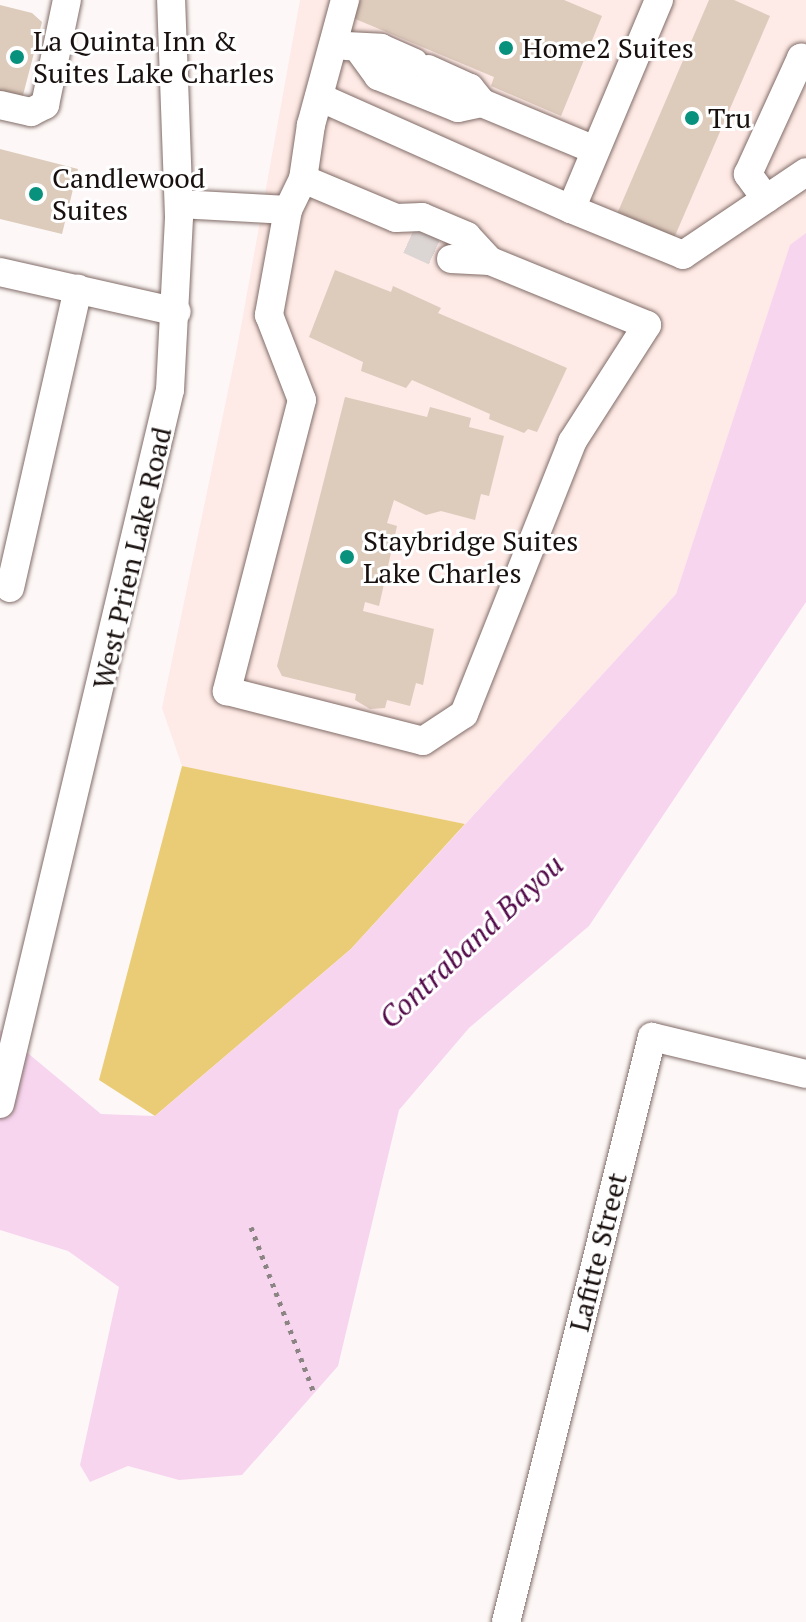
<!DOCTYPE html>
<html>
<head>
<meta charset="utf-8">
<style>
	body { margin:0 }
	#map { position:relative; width:806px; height:1622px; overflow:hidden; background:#fdf8f7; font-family:"PT Serif",serif }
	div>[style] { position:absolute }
	.built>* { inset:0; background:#feeae6 }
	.green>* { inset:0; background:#ebcc76 }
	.water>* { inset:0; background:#f7d5ef }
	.building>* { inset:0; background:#ddcbbc }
	.minor-tunnel>* { height:28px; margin-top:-14px; transform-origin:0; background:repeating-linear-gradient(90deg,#dbd5d4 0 28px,transparent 0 42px) }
	.path>* { height:5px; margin-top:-2.5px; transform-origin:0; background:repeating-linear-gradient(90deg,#8a8482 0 4px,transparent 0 10px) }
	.roads { filter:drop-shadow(0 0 2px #816c67) drop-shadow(0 0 2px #816c67) }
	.minor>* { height:28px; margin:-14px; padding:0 14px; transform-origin:14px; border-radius:14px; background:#fff }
	.dots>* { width:22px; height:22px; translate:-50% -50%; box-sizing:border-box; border:4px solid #fff; border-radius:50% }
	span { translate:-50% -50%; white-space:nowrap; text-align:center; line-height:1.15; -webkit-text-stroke:6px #fff; paint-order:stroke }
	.poi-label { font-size:28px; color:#18100e }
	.left { translate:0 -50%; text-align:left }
	.street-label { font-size:28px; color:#18100e }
	.water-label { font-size:30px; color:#520849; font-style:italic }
</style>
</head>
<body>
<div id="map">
	<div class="built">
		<i style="clip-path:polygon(300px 0,806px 0,806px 233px,790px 246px,676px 594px,465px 824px,182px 766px,162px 708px,238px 343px)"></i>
	</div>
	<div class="green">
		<i style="clip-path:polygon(182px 766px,465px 824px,351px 949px,155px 1116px,99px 1080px)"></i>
	</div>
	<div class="water">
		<i style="clip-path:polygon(806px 233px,806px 602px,589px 926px,469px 1028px,399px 1110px,338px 1366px,242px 1475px,179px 1480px,128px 1466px,90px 1482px,80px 1465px,119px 1287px,68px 1251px,0 1230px,0 1030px,101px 1114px,155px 1116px,351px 949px,676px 594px,790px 245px)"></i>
	</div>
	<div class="building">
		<i style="clip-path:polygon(360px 0,564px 0,602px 16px,561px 116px,491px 86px,494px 77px,353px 18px)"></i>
		<i style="clip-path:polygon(709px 0,734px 0,770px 16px,671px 245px,614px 221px)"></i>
		<i style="clip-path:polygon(0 5px,32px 13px,42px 22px,22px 99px,0 93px)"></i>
		<i style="clip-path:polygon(0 149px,78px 169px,62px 234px,0 219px)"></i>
		<i style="clip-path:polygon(335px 270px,391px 292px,393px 286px,441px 308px,438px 313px,567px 368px,537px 432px,528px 429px,524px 433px,489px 419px,490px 414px,412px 380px,406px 388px,361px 371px,363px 362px,309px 337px)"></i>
		<i style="clip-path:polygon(345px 397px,427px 417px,430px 407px,471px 418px,469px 427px,504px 436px,489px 496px,481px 494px,475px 520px,441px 511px,426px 515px,394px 500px,387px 523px,397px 526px,379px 606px,365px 602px,363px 611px,434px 629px,423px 685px,416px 683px,410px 706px,387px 700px,385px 708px,370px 709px,355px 700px,356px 694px,282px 676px,277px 666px)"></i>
	</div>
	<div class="minor-tunnel">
		<i style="left:409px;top:240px;width:46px;rotate:24.3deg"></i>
	</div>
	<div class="path">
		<i style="left:251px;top:1227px;width:178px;rotate:69.2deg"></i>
	</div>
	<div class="roads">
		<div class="minor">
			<i style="left:659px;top:0;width:227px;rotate:112.8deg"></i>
			<i style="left:571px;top:209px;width:121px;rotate:22.3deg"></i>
			<i style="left:683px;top:255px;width:148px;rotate:-34deg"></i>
			<i style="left:346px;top:46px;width:35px;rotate:3deg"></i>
			<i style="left:381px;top:48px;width:36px;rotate:24deg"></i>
			<i style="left:360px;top:51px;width:31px;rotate:54deg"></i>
			<i style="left:378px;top:76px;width:86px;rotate:21.8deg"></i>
			<i style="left:458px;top:108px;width:25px;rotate:-12deg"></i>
			<i style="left:428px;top:69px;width:46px;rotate:24.3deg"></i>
			<i style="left:470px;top:88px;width:19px;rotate:51deg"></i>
			<i style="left:482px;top:103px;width:122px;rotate:22.6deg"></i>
			<i style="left:319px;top:97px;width:276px;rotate:24deg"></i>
			<i style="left:0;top:105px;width:32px;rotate:13deg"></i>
			<i style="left:31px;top:112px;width:16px;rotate:-27deg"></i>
			<i style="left:45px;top:105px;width:107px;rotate:-78.2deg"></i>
			<i style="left:303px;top:179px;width:55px;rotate:-81.6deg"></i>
			<i style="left:311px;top:125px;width:130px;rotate:-74.8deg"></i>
			<i style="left:766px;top:199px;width:31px;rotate:-126deg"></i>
			<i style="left:748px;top:174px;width:128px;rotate:-65.4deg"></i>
			<i style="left:801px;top:58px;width:5px;rotate:22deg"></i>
			<i style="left:179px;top:204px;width:109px;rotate:3.2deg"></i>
			<i style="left:288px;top:210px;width:107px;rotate:100.3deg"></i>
			<i style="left:269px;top:315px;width:91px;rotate:68.8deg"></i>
			<i style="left:302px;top:400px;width:301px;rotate:104.5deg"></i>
			<i style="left:227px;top:691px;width:202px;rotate:14.3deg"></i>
			<i style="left:423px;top:741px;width:49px;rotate:-33.4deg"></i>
			<i style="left:464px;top:714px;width:293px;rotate:-68.3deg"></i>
			<i style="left:572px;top:442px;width:139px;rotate:-57.3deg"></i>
			<i style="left:647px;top:325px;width:170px;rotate:-157.8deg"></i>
			<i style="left:490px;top:261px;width:34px;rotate:-133deg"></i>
			<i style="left:467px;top:236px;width:49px;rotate:-157.1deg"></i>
			<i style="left:422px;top:217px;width:26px;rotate:178deg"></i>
			<i style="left:396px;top:218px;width:101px;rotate:-157.2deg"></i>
			<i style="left:303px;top:179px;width:34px;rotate:116deg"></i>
			<i style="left:451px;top:259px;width:39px;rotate:3deg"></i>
			<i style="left:0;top:272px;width:181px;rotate:12.7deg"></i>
			<i style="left:10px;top:588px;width:307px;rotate:-77.2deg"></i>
			<i style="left:0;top:1104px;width:734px;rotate:-76.61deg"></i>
			<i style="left:170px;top:390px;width:174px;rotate:-87deg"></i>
			<i style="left:179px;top:216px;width:216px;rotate:-92.1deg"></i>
			<i style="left:506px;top:1622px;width:603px;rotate:-75.99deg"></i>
			<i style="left:652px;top:1037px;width:158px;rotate:13.5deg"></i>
		</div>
	</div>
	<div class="dots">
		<i style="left:506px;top:48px;background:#08927d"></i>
		<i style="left:17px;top:57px;background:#08927d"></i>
		<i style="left:692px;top:118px;background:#08927d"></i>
		<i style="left:36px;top:194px;background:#08927d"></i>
		<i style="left:347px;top:557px;background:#08927d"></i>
	</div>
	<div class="poi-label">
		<span class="left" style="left:33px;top:57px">La Quinta Inn &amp;<br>Suites Lake Charles</span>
		<span class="left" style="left:522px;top:48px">Home2 Suites</span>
		<span class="left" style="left:708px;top:118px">Tru</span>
		<span class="left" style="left:52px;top:194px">Candlewood<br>Suites</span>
		<span class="left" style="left:363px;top:557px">Staybridge Suites<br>Lake Charles</span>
	</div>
	<div class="street-label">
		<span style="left:132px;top:558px;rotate:-77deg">West Prien Lake Road</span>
		<span style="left:598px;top:1252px;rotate:-76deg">Lafitte Street</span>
	</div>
	<div class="water-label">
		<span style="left:471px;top:941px;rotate:-43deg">Contraband Bayou</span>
	</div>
</div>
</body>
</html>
